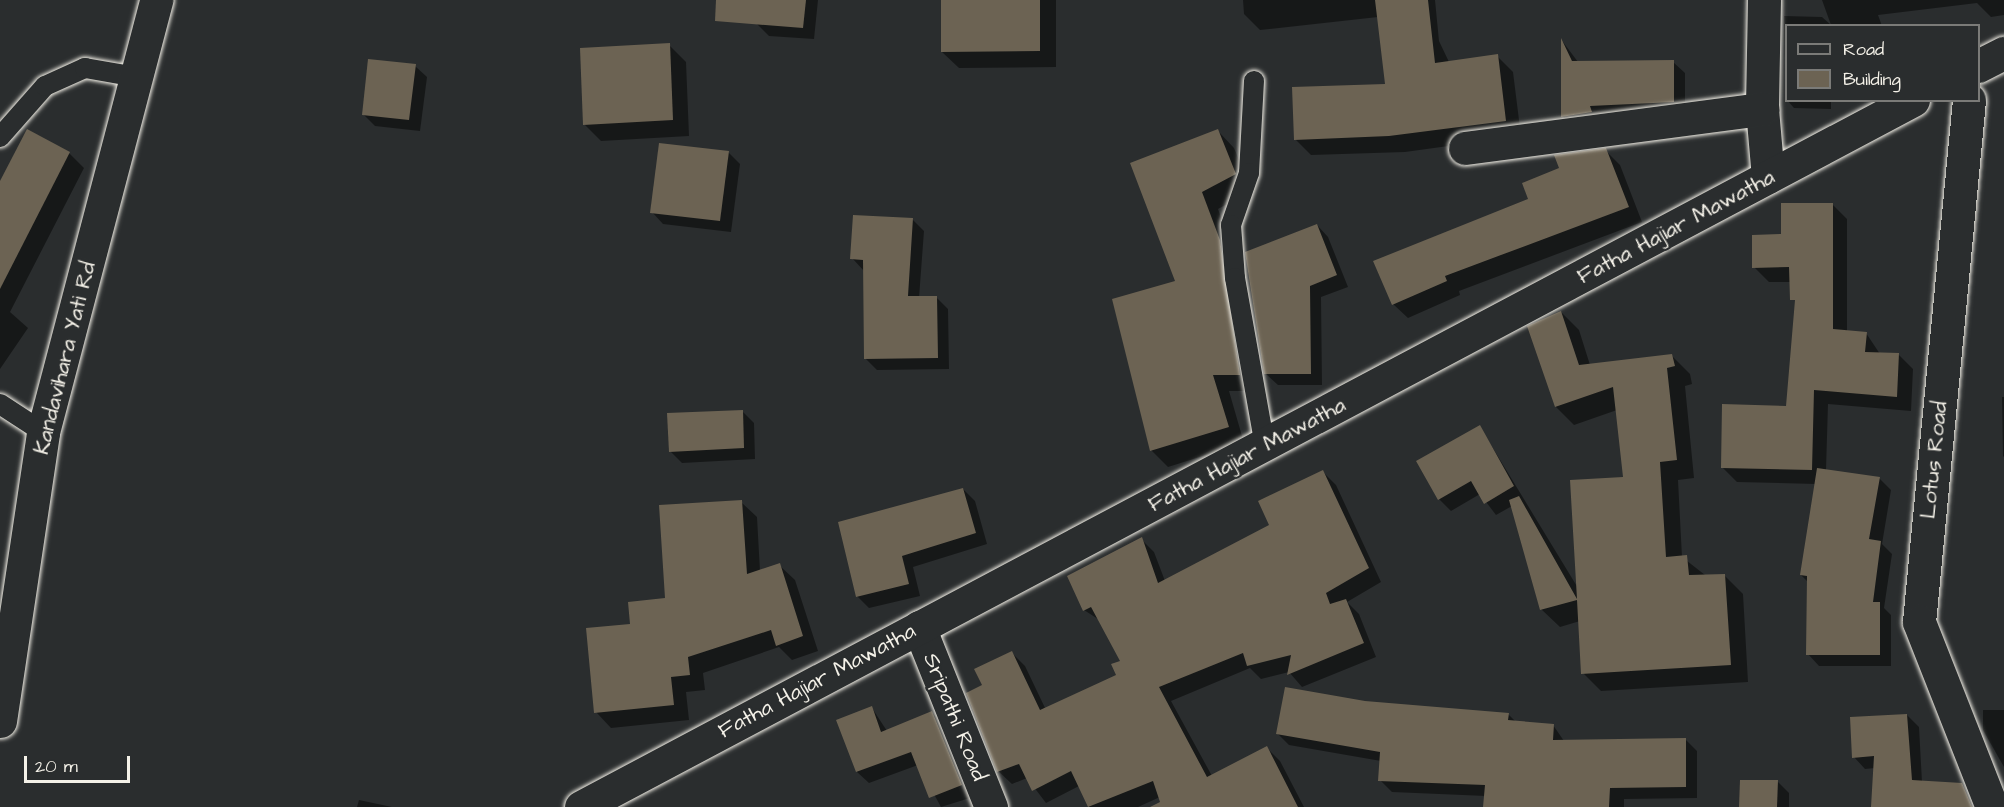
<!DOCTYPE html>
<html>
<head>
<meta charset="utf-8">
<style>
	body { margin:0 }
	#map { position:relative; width:2004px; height:807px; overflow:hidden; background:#2a2d2e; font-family:"Architects Daughter",sans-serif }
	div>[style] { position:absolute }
	.shadow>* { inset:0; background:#0007 }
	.building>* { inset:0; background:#6c6353 }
	.roads { filter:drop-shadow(0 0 2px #f4f1e8) drop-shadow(0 0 2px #f4f1e8) }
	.service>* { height:20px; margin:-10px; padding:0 10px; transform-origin:10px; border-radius:10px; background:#2a2d2e }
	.minor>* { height:33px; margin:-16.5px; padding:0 16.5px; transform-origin:16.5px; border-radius:16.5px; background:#2a2d2e }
	.tertiary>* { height:33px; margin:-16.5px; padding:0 16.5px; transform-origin:16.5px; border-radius:16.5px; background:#2a2d2e }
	span { translate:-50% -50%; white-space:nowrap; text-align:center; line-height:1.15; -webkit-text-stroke:4.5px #2a2d2e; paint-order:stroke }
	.street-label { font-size:22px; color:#f4f1e8 }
	.legend { position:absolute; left:1785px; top:24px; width:195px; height:78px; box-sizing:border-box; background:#2a2d2e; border:2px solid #7b7b78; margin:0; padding:8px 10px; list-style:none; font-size:18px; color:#f4f1e8 }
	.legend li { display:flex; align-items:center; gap:12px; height:30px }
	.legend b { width:30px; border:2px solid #7b7b78 }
	.scale { position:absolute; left:24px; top:756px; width:106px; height:27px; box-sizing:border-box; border:3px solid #f4f1e8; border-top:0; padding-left:8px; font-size:18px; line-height:21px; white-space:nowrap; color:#f4f1e8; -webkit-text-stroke:4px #2a2d2e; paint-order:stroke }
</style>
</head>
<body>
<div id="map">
	<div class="shadow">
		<i style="clip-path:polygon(759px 0,818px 0,814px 39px,769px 36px,757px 24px)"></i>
		<i style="clip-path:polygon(942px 0,1056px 0,1056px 67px,959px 68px,942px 52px)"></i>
		<i style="clip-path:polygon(1243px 0,1435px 0,1439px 41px,1449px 62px,1497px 56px,1513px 72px,1521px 136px,1405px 152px,1311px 155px,1295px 139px,1387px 85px,1378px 17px,1260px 30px,1244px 14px)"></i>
		<i style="clip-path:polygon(1822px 0,2004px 0,2004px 15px,1991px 17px,1977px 3px,1878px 15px,1882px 26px,1786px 26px,1786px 100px,1784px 16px,1822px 17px,1831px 25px)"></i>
		<i style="clip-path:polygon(1563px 42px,1578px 62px,1673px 62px,1685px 73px,1685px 113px,1574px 127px,1562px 116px)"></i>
		<i style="clip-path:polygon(669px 45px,686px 62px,689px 136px,601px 141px,584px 124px)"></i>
		<i style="clip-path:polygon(415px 66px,427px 77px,420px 131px,375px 126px,363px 114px)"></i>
		<i style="clip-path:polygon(1787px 100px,1831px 100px,1831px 109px,1794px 108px)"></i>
		<i style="clip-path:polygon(1218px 131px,1234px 148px,1252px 191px,1218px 209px,1236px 258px,1256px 391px,1229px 391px,1244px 443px,1168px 467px,1151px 450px,1177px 282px)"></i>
		<i style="clip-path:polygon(1605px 150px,1620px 165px,1642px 222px,1459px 291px,1460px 295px,1408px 318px,1393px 304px)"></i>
		<i style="clip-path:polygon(728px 152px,740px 164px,731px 232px,663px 224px,652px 212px)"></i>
		<i style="clip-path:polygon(69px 153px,84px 168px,10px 312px,28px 328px,0 369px,0 185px)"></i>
		<i style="clip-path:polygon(1832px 204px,1847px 219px,1847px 331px,1866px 333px,1880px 354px,1898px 354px,1913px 369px,1911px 411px,1828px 404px,1826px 470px,1879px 478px,1891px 490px,1882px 544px,1892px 554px,1884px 608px,1891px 615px,1891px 666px,1819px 666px,1808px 654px,1808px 582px,1801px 575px,1816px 484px,1737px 482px,1722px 467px,1787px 407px,1796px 304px,1791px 282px,1769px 282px,1754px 267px,1783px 236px)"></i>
		<i style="clip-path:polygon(912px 219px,924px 231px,919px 298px,936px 297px,948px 309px,949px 369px,877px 370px,865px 358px,864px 271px,852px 258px)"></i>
		<i style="clip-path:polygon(1317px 225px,1328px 237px,1348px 287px,1321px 297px,1322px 385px,1278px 385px,1266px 374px)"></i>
		<i style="clip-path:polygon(1561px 312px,1579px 330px,1590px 365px,1672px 356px,1690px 374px,1692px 384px,1685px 386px,1694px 478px,1678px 480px,1682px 557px,1705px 575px,1725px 576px,1743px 594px,1748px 682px,1601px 691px,1583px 673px,1580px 621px,1560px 627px,1541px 609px,1512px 506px,1496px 515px,1480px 494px,1451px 511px,1439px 499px,1480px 427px,1578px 588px,1625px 478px,1617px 410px,1574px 425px,1556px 407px,1529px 327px)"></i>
		<i style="clip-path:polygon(2002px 397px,2004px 397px,2004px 457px,2003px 456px)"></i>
		<i style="clip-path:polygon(742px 411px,754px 423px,755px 459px,682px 463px,670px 451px)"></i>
		<i style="clip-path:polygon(1323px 472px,1336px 485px,1381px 582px,1347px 602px,1359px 614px,1376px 657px,1302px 687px,1289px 672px,1261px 679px,1250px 668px,1171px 701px,1212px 776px,1267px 748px,1280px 761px,1304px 807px,1163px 807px,1160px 797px,1138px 807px,1089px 807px,1079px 786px,1046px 803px,1027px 778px,1012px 784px,998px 771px,984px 686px,1012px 653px,1025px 666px,1046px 710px,1118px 675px,1122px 661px,1101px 621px,1084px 610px,1141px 539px,1154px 552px,1165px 581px,1271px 525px)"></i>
		<i style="clip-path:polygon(963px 489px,975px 501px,987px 544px,913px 567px,920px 596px,869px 608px,857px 596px)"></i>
		<i style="clip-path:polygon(741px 502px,757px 517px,760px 571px,779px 565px,795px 580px,818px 651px,792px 660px,779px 647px,703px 673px,705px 690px,686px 692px,689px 720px,611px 728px,596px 712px,632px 625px,667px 600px)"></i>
		<i style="clip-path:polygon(1364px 703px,1508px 714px,1516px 722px,1553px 725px,1564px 741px,1685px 739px,1697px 751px,1697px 798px,1624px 799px,1624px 807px,1485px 807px,1486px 796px,1392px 792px,1380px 780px,1381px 761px,1289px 745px,1278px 734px)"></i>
		<i style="clip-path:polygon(872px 708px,887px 731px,932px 713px,944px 724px,973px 797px,941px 807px,918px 765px,869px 783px,857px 772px,838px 721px)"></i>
		<i style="clip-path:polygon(1983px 710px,2004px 710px,2004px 767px,1983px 730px)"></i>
		<i style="clip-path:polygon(1907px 715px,1919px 727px,1922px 782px,1964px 807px,1873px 807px,1875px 768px,1865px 769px,1854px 757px)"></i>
		<i style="clip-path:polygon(1777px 781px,1789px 793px,1789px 807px,1741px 807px)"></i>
		<i style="clip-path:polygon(359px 800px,392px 807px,357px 807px)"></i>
	</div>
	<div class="building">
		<i style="clip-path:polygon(716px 0,806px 0,803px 28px,715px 21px)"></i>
		<i style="clip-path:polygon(941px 0,1040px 0,1040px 51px,941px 52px)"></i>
		<i style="clip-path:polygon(1375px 0,1428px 0,1435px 63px,1498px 54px,1506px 121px,1389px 136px,1294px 140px,1292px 87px,1385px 84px)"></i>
		<i style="clip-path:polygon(1561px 38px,1572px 61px,1674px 60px,1674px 102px,1590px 106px,1592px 112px,1561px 117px)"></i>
		<i style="clip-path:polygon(670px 43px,673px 120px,583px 125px,580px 48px)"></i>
		<i style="clip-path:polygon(368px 59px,416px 64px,409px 120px,362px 115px)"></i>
		<i style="clip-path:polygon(27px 129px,70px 152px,0 289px,0 181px)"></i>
		<i style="clip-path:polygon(1218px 129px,1236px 174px,1202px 192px,1220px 240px,1240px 375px,1213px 375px,1229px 427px,1150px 451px,1112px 299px,1175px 281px,1130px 163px)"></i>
		<i style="clip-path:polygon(659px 143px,729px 151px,720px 221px,650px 213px)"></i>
		<i style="clip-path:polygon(1606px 148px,1629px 207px,1445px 276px,1447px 281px,1392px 305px,1373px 261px,1528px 199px,1522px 183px,1559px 168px,1554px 155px)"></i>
		<i style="clip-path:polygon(1781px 203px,1833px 203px,1833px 329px,1867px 332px,1865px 352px,1899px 353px,1897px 397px,1814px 390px,1812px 470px,1721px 468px,1722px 404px,1786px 406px,1795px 300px,1790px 300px,1789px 267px,1752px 268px,1752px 235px,1781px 234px)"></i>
		<i style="clip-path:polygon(853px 215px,913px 218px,908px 296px,937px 296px,938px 358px,864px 359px,863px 260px,850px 259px)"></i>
		<i style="clip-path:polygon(1317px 224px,1337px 275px,1310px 286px,1311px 374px,1264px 374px,1245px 252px)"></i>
		<i style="clip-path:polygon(1561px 311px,1579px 365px,1672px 354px,1675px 366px,1667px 368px,1677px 460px,1660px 462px,1666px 557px,1687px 555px,1689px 575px,1725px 574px,1731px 665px,1581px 674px,1577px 600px,1540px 610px,1509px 500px,1519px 496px,1577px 599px,1570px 480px,1623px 477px,1613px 387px,1555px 407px,1527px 326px)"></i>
		<i style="clip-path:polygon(743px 410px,744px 448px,669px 452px,667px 413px)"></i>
		<i style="clip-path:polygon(1480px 425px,1514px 486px,1484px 504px,1471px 481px,1438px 500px,1416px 461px)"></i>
		<i style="clip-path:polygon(1817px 468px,1880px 477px,1869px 539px,1881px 541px,1873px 602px,1880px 602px,1880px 655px,1806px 655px,1807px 576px,1800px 575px)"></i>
		<i style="clip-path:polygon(1323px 470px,1369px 568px,1326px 593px,1330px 604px,1346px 599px,1364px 643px,1287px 675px,1291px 655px,1247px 666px,1243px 653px,1159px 687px,1207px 777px,1267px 746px,1298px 807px,1150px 807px,1160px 802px,1153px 781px,1088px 807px,1071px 771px,1032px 791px,1019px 764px,997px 772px,966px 693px,982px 685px,974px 669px,1012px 651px,1040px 710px,1116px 675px,1111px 664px,1120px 661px,1091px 607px,1083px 611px,1067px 576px,1142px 537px,1158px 583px,1269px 525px,1258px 501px)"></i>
		<i style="clip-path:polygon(963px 488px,976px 533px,902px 556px,909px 584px,856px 597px,838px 522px)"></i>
		<i style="clip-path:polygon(742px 500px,747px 574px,780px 563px,803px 636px,776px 646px,771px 630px,688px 657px,690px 675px,671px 677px,674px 705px,594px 713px,586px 628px,630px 624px,628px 602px,665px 598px,659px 505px)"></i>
		<i style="clip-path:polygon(1285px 687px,1365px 701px,1509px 713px,1508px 720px,1554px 724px,1553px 740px,1686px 738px,1686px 787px,1610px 788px,1609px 807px,1483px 807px,1485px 785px,1378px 781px,1380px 752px,1276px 734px)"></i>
		<i style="clip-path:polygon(872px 706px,881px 732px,932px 711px,962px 785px,929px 798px,911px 752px,856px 772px,836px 720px)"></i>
		<i style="clip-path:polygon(1907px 714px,1912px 780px,1962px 783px,1972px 807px,1871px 807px,1874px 756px,1852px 758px,1850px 717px)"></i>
		<i style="clip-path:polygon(1740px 780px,1778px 780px,1777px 807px,1739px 807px)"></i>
	</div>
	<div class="roads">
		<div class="service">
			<i style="left:1254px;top:81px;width:92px;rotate:93.1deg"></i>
			<i style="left:1249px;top:173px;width:55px;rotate:109.1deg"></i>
			<i style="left:1231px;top:225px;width:53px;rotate:85.7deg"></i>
			<i style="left:1235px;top:278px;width:171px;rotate:79.9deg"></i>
			<i style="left:0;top:137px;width:68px;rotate:-48.6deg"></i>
			<i style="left:45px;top:86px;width:44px;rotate:-24.2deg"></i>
			<i style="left:85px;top:68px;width:53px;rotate:9.8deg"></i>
			<i style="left:0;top:404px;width:51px;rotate:33.1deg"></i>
		</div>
		<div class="minor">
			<i style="left:1764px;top:0;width:109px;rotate:91.1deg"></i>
			<i style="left:1762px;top:109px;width:68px;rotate:85deg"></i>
			<i style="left:1969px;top:100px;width:524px;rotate:95.47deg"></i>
			<i style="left:1919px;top:622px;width:199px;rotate:68.5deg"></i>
			<i style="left:1465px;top:148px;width:300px;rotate:-7.5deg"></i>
			<i style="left:919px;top:627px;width:194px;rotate:68.2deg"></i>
			<i style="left:0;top:721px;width:292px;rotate:-81.5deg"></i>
			<i style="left:43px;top:432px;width:447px;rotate:-75.3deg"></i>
		</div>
		<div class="tertiary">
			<i style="left:1978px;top:66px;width:29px;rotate:-27deg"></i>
			<i style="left:581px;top:807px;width:1508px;rotate:-27.96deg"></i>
		</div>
	</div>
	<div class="street-label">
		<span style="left:1676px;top:227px;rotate:-28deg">Fatha Hajiar Mawatha</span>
		<span style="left:65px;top:358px;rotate:-76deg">Kandavihara Yati Rd</span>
		<span style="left:1247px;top:455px;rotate:-28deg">Fatha Hajiar Mawatha</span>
		<span style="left:1934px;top:460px;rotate:-84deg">Lotus Road</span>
		<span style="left:817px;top:681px;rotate:-28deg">Fatha Hajiar Mawatha</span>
		<span style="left:955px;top:717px;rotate:68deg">Sripathi Road</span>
	</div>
	<ul class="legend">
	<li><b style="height:8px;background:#2a2d2e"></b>Road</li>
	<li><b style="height:16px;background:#6c6353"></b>Building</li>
	</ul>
	<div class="scale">20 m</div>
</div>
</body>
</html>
